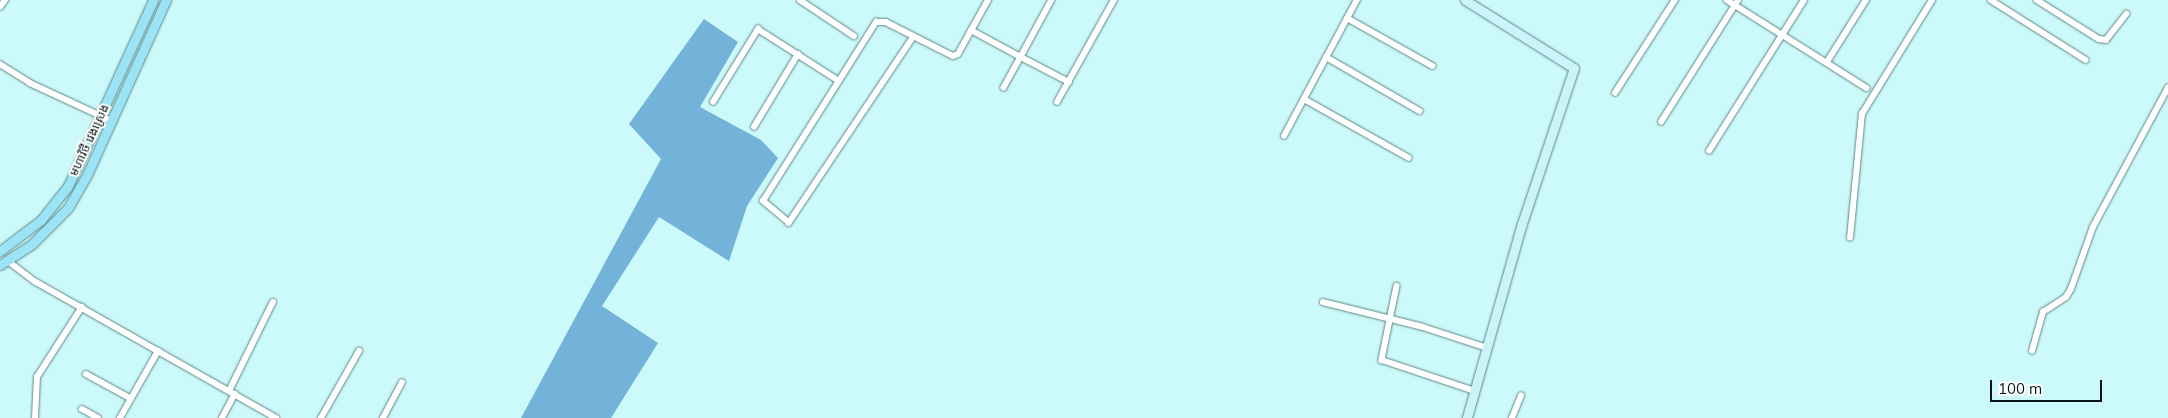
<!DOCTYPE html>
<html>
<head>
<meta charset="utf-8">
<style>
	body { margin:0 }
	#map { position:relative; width:2168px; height:418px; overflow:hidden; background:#ccf9f9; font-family:Mulish,"Noto Sans Khmer",sans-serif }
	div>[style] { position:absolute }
	.water>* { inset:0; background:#73b2d9 }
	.roads { filter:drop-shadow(0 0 1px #5d8687) drop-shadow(0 0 1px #5d8687) }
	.street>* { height:5.5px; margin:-2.75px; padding:0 2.75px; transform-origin:2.75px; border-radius:2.75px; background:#fff }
	.secondary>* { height:9px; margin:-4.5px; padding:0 4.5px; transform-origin:4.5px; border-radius:4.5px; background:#ccf2fa }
	.primary>* { height:9px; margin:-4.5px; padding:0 4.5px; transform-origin:4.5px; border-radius:4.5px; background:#9ae4f6 }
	span { translate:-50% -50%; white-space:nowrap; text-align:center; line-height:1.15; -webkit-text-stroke:4px #fff; paint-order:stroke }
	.street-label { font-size:12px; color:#061617 }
	.scale { position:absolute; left:1990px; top:380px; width:112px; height:22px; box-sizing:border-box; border:2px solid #061617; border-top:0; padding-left:6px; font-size:15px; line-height:18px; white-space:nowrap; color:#061617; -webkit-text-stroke:4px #fff; paint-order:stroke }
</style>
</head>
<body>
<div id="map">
	<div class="water">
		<i style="clip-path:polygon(704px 19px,738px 42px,700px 107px,761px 140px,778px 158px,747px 206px,729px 261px,659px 217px,602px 306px,658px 343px,611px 418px,521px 418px,661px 159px,629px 124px)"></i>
	</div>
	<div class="roads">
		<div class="street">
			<i style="left:800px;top:0;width:65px;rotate:33.7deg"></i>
			<i style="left:1052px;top:0;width:65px;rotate:118.5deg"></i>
			<i style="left:1021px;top:57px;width:54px;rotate:27.5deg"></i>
			<i style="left:1727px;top:0;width:165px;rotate:32.2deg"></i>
			<i style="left:1991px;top:0;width:112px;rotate:32.3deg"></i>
			<i style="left:2037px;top:0;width:73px;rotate:32.2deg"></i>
			<i style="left:2099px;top:39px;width:7px;rotate:8deg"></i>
			<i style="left:2106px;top:40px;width:33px;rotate:-52deg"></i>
			<i style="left:0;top:7px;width:9px;rotate:-54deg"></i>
			<i style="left:1347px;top:18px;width:98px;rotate:29.2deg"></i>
			<i style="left:971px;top:30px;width:57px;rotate:28.4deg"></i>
			<i style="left:1021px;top:57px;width:35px;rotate:119deg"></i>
			<i style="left:913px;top:38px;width:223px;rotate:123.8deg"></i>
			<i style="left:789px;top:223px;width:34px;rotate:-140deg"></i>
			<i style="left:763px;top:201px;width:212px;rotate:-57.7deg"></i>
			<i style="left:876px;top:22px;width:10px"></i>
			<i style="left:886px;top:22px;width:75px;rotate:26.9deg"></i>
			<i style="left:953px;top:56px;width:5px;rotate:-22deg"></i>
			<i style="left:958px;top:54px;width:62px;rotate:-60.9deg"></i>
			<i style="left:1326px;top:57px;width:108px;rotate:29.9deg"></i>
			<i style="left:1827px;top:62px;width:73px;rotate:-57.8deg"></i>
			<i style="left:0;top:64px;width:36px;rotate:32deg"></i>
			<i style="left:30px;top:83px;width:90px;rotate:24.9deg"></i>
			<i style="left:1615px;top:93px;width:111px;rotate:-57.2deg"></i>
			<i style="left:1304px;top:99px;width:120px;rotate:29.3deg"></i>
			<i style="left:713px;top:102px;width:86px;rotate:-58.3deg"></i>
			<i style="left:758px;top:29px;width:96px;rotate:32.7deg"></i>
			<i style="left:1057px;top:102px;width:117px;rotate:-60.8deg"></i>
			<i style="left:1661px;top:122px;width:144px;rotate:-57.7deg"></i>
			<i style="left:754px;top:127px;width:85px;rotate:-58.9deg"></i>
			<i style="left:1284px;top:136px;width:154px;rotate:-61.8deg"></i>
			<i style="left:1709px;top:151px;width:178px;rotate:-57.8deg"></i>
			<i style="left:1850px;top:238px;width:125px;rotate:-84.5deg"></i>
			<i style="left:1862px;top:114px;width:134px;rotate:-58.4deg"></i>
			<i style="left:8px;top:261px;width:35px;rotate:37deg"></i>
			<i style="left:36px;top:282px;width:276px;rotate:29.5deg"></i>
			<i style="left:1397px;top:286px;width:76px;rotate:101.5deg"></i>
			<i style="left:1382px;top:360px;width:98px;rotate:18.4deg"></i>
			<i style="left:1323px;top:302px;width:103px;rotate:14deg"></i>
			<i style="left:1423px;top:327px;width:68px;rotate:17.9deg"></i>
			<i style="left:2032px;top:351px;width:41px;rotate:-74.2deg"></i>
			<i style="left:2043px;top:312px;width:27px;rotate:-33deg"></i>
			<i style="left:2066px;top:297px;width:9px;rotate:-58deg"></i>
			<i style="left:2071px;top:289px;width:66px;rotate:-70.5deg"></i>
			<i style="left:2093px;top:227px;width:158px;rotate:-61.7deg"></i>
			<i style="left:86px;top:374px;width:50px;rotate:28.6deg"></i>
			<i style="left:229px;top:391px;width:99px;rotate:-63.7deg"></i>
			<i style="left:82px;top:409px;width:18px;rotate:29deg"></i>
			<i style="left:35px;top:418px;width:41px;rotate:-87.2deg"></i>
			<i style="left:37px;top:377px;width:83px;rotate:-57.3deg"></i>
			<i style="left:120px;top:418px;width:77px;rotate:-60.4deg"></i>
			<i style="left:222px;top:418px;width:27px;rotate:-62deg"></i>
			<i style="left:321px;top:418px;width:77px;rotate:-60.4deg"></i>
			<i style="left:383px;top:418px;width:40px;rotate:-62deg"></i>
			<i style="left:1512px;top:418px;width:24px;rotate:-68deg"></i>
		</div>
		<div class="secondary">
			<i style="left:1465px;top:0;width:128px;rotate:32deg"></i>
			<i style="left:1574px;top:68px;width:163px;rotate:108.5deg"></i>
			<i style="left:1522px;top:223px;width:203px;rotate:105.8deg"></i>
		</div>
		<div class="primary">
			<i style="left:0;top:251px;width:51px;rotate:-37.1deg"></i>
			<i style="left:41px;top:220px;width:43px;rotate:-51.5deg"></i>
			<i style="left:68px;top:186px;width:205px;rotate:-65.4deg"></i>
			<i style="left:0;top:265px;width:38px;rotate:-33deg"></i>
			<i style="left:32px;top:244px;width:51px;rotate:-45deg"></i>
			<i style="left:68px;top:208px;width:38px;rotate:-60deg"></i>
			<i style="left:87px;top:175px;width:192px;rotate:-65.7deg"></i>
		</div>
	</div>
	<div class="street-label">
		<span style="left:89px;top:140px;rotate:-65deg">មហាវិថី វេងស្រេង</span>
	</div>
	<div class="scale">100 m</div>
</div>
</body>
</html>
